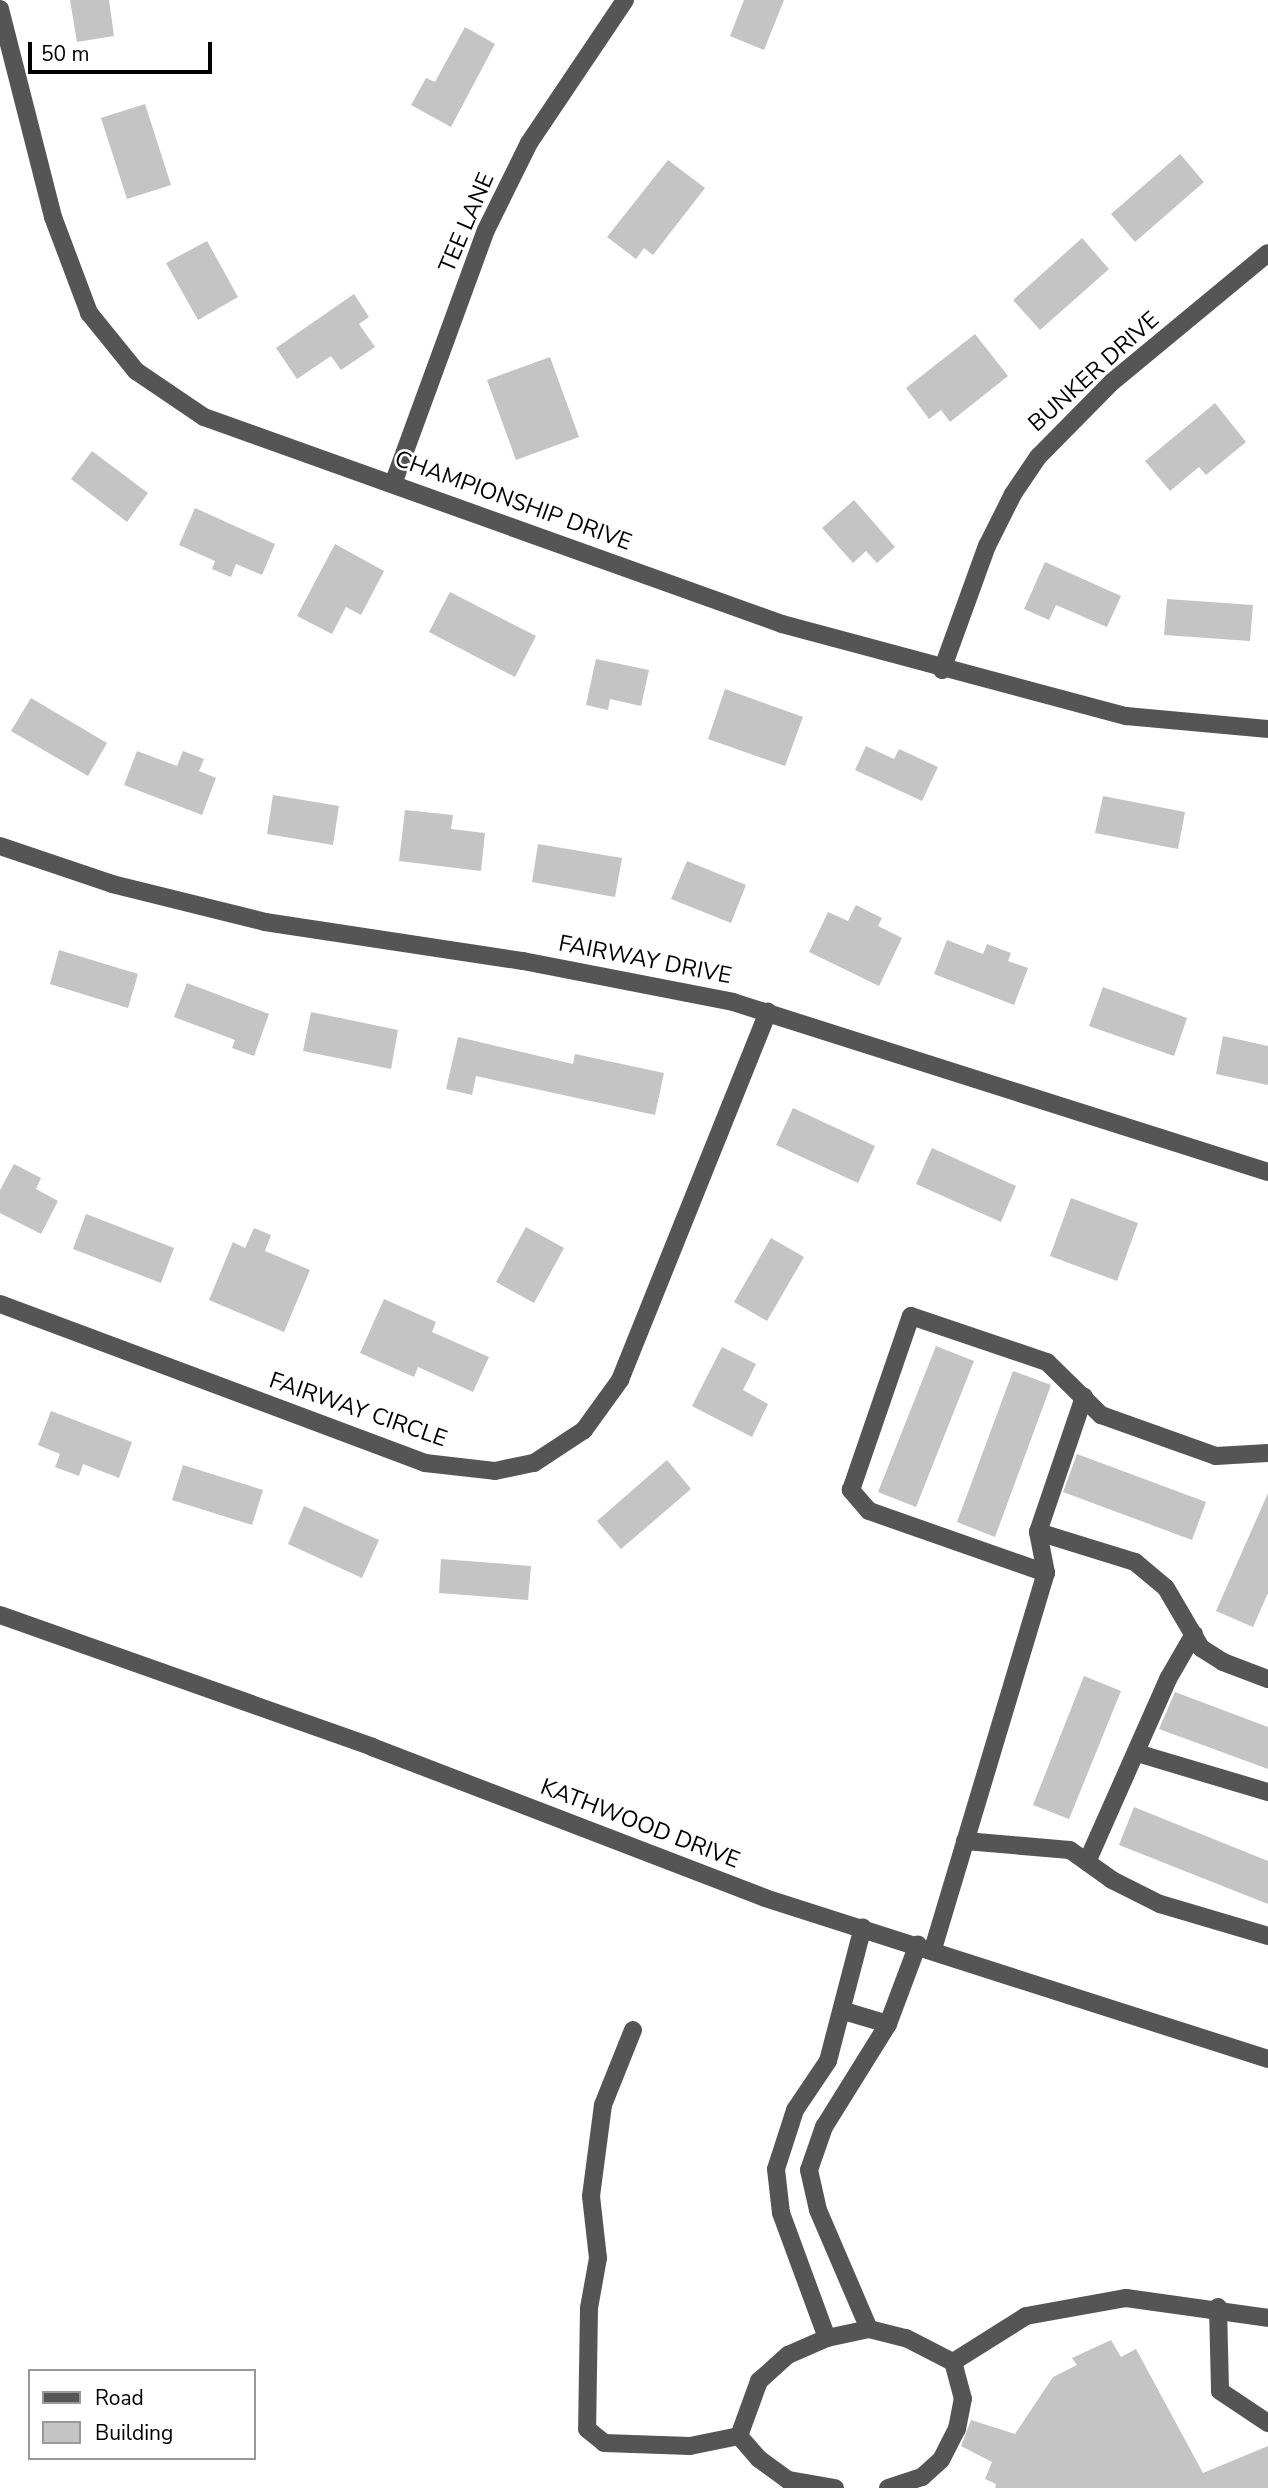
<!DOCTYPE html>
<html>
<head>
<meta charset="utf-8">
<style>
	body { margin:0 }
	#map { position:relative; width:1268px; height:2488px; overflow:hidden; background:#fff; font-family:"Nunito Sans",sans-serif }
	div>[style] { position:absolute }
	.building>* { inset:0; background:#c4c4c4 }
	.minor>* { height:18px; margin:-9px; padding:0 9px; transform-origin:9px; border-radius:9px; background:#555 }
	span { translate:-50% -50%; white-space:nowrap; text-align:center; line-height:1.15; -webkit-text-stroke:5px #fff; paint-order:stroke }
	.street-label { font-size:23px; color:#000 }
	.legend { position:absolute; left:28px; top:2369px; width:228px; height:91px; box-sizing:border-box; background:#fff; border:2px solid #999; margin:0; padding:9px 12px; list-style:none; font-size:21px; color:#000 }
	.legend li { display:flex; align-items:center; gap:14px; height:35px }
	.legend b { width:35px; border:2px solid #999 }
	.scale { position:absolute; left:28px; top:42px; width:184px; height:32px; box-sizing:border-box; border:4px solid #000; border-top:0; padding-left:9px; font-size:21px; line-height:24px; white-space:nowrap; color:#000; -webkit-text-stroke:5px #fff; paint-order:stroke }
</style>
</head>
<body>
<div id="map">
	<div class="building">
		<i style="clip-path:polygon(70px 0,109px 0,114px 36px,77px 42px)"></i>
		<i style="clip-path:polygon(744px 0,784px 0,764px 50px,730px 36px)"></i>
		<i style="clip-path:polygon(465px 27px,495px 44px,451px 127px,411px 105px,426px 78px,435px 82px)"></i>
		<i style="clip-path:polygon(145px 104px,171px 185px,127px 199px,101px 118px)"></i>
		<i style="clip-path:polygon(1180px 154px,1204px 182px,1135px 242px,1111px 214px)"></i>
		<i style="clip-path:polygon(668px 160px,705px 188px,653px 255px,644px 248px,636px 259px,607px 237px)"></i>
		<i style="clip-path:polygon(1082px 238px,1109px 269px,1040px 330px,1013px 300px)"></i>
		<i style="clip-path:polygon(207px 241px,238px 297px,198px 320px,166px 263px)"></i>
		<i style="clip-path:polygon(354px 294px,369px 317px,359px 324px,375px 347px,341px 370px,331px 356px,297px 379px,276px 348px)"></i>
		<i style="clip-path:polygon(975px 334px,1008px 376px,950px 422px,941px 410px,929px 419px,906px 388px)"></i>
		<i style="clip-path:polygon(550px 357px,579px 437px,516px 460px,487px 380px)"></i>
		<i style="clip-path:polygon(1215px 403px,1246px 442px,1206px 475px,1199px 467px,1170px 491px,1145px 461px)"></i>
		<i style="clip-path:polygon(92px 451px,148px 493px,127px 522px,71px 479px)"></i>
		<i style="clip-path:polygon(854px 500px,895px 547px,877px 563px,866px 551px,853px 563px,822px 528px)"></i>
		<i style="clip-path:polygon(195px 508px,275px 544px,262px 575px,236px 564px,231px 577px,212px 569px,215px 561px,179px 545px)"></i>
		<i style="clip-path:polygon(335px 544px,384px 571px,361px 615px,346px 607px,332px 634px,297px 616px)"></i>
		<i style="clip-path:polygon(1045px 562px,1121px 596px,1107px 627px,1056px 605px,1049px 620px,1024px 609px)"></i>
		<i style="clip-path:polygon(450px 592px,536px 636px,515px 677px,429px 632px)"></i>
		<i style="clip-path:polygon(1167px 599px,1253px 605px,1250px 641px,1164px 635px)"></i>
		<i style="clip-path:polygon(596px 659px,649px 670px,641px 706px,610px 699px,608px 710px,586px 705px)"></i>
		<i style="clip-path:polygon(725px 689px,803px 717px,785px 766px,708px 739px)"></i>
		<i style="clip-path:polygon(31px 698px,107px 743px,88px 776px,11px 731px)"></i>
		<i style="clip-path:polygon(866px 746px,894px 759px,899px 749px,938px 767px,922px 801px,855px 770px)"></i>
		<i style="clip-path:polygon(137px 751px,177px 766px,183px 751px,204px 759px,199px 771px,216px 778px,202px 815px,124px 785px)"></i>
		<i style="clip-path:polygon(273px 795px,339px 806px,333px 845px,267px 834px)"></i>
		<i style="clip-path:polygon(1103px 796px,1185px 812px,1178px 849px,1095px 833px)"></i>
		<i style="clip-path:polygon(405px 810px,453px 815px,451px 829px,485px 833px,481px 871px,399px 861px)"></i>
		<i style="clip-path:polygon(538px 844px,622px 858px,615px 897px,532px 882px)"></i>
		<i style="clip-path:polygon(687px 861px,746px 885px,731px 923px,671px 899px)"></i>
		<i style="clip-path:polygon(856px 905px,882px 918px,878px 926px,902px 938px,879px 986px,809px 952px,828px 912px,848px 921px)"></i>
		<i style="clip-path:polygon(947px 940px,983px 954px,987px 944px,1011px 953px,1008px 961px,1028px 968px,1014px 1005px,934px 974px)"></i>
		<i style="clip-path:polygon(59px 950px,138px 974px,128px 1008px,50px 984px)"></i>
		<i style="clip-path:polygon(187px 983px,269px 1014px,254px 1056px,232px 1048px,235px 1040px,174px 1017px)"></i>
		<i style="clip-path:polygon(1103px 987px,1187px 1018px,1174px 1056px,1089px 1026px)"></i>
		<i style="clip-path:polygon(311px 1012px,398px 1030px,391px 1069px,303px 1051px)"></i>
		<i style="clip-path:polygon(1223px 1036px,1268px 1046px,1268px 1085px,1216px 1074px)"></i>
		<i style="clip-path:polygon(458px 1037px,573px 1064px,575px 1054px,664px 1073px,655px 1115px,476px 1076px,472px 1095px,446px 1089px)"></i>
		<i style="clip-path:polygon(793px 1108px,875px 1146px,858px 1183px,776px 1145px)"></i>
		<i style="clip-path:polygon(932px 1148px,1016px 1186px,1001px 1222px,916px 1184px)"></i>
		<i style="clip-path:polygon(14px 1164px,41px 1178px,36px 1189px,58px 1201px,41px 1234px,0 1213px,0 1190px)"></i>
		<i style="clip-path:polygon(1071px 1198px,1138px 1223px,1117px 1281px,1050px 1256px)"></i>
		<i style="clip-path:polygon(86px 1214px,174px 1248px,161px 1283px,73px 1249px)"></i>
		<i style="clip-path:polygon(526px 1227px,564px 1248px,534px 1303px,496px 1282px)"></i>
		<i style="clip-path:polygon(254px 1228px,271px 1235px,265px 1251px,310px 1270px,284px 1332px,209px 1300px,233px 1242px,245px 1248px)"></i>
		<i style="clip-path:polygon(771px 1238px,804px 1257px,767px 1321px,734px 1302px)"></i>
		<i style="clip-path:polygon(384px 1299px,436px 1322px,432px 1332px,489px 1357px,473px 1392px,418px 1367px,414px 1377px,360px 1353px)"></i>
		<i style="clip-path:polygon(936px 1346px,974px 1361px,916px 1507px,878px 1492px)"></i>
		<i style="clip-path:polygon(722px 1347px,756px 1364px,743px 1390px,768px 1404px,752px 1437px,692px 1406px)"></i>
		<i style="clip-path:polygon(1013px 1371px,1051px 1385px,995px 1537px,957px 1522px)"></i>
		<i style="clip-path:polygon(51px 1411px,132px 1442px,119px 1478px,83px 1464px,79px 1476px,55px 1467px,60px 1454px,38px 1445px)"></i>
		<i style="clip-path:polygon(1077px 1454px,1206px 1502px,1192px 1540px,1063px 1492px)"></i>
		<i style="clip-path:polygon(667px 1460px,691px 1489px,621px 1549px,597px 1521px)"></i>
		<i style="clip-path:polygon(183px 1465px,263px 1490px,252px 1525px,172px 1500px)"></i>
		<i style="clip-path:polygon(1268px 1493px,1268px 1593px,1253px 1627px,1216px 1611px)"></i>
		<i style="clip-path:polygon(304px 1506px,379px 1540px,362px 1578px,288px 1544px)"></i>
		<i style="clip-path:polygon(441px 1559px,531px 1566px,528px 1600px,439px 1593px)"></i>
		<i style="clip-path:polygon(1084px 1676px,1121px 1691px,1069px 1819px,1033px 1805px)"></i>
		<i style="clip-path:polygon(1175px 1692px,1268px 1727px,1268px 1769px,1159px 1729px)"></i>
		<i style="clip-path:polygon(1134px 1807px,1268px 1861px,1268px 1904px,1119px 1845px)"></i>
		<i style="clip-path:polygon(1111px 2340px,1121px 2357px,1136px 2349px,1203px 2473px,1268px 2446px,1268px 2488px,995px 2488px,996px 2484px,985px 2479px,992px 2462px,961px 2446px,971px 2420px,1015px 2434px,1053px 2377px,1077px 2365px,1072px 2358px)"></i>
	</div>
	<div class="minor">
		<i style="left:0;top:9px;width:215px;rotate:75.7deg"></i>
		<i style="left:53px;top:217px;width:103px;rotate:69.4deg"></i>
		<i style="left:89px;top:313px;width:75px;rotate:51deg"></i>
		<i style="left:136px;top:371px;width:82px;rotate:34.1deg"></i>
		<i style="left:204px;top:417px;width:614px;rotate:19.7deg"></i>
		<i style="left:782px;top:624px;width:356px;rotate:15deg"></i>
		<i style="left:1126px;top:716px;width:143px;rotate:5.2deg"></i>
		<i style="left:393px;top:484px;width:270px;rotate:-69.9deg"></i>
		<i style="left:486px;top:230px;width:97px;rotate:-63.7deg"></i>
		<i style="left:529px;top:143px;width:172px;rotate:-56.1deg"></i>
		<i style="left:942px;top:670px;width:132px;rotate:-70.1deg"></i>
		<i style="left:987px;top:546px;width:58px;rotate:-63.4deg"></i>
		<i style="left:1013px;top:494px;width:45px;rotate:-56deg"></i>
		<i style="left:1038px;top:457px;width:105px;rotate:-45.4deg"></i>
		<i style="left:1112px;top:382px;width:202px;rotate:-39.6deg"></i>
		<i style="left:0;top:846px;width:118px;rotate:18.7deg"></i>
		<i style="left:112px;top:884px;width:158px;rotate:13.9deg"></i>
		<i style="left:265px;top:922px;width:261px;rotate:8.6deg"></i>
		<i style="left:523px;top:961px;width:214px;rotate:11deg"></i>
		<i style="left:733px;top:1002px;width:561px;rotate:17.63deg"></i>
		<i style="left:0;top:1304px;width:454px;rotate:20.5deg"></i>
		<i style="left:425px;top:1463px;width:70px;rotate:6.5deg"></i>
		<i style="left:495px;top:1471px;width:40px;rotate:-12deg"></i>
		<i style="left:534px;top:1463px;width:60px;rotate:-33.4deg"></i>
		<i style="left:584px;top:1430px;width:62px;rotate:-54.2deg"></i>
		<i style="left:620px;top:1380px;width:397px;rotate:-68.1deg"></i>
		<i style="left:1038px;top:1532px;width:143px;rotate:-71.2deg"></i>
		<i style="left:1046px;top:1573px;width:188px;rotate:-160.7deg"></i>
		<i style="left:869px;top:1511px;width:28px;rotate:-131deg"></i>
		<i style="left:851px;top:1490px;width:184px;rotate:-71deg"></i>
		<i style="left:911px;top:1316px;width:144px;rotate:18.7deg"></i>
		<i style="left:1047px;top:1362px;width:76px;rotate:44.5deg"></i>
		<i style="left:1101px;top:1415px;width:122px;rotate:19.6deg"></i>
		<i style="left:1216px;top:1456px;width:52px;rotate:-3.3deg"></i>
		<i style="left:0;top:1615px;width:395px;rotate:19.5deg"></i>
		<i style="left:372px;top:1747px;width:421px;rotate:21deg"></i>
		<i style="left:765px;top:1898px;width:528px;rotate:17.75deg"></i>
		<i style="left:1137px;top:1753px;width:137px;rotate:16.6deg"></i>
		<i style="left:965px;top:1841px;width:105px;rotate:4.9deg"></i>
		<i style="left:1070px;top:1850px;width:52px;rotate:35.5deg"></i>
		<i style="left:1112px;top:1880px;width:54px;rotate:26.6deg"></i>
		<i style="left:1160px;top:1904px;width:113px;rotate:16.5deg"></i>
		<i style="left:1087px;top:1862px;width:200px;rotate:-66.1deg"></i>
		<i style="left:1168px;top:1679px;width:52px;rotate:-60deg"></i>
		<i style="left:933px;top:1949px;width:393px;rotate:-73.3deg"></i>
		<i style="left:1046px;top:1573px;width:42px;rotate:-101deg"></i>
		<i style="left:1038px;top:1532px;width:102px;rotate:17.2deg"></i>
		<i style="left:1135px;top:1562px;width:40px;rotate:40deg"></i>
		<i style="left:1166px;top:1588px;width:69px;rotate:59.7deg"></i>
		<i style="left:1201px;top:1648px;width:26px;rotate:32deg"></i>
		<i style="left:1223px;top:1662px;width:48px;rotate:20.7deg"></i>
		<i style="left:844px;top:2011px;width:46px;rotate:16.5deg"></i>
		<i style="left:633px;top:2030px;width:81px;rotate:111.8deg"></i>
		<i style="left:603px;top:2105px;width:92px;rotate:97.5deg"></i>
		<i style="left:591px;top:2196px;width:62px;rotate:83.6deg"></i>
		<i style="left:598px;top:2258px;width:51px;rotate:100.2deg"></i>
		<i style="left:589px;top:2308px;width:121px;rotate:90.9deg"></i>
		<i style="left:587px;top:2429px;width:22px;rotate:39deg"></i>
		<i style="left:604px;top:2443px;width:86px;rotate:2deg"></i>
		<i style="left:690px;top:2446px;width:50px;rotate:-11.5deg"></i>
		<i style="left:1218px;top:2307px;width:84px;rotate:88.6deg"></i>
		<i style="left:1220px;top:2391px;width:58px;rotate:33.7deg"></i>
		<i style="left:869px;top:2329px;width:129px;rotate:-113.2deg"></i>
		<i style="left:818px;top:2210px;width:41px;rotate:-102.7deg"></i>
		<i style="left:809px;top:2170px;width:46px;rotate:-70.8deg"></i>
		<i style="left:824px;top:2127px;width:121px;rotate:-58.1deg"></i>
		<i style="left:888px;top:2024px;width:85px;rotate:-69.4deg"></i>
		<i style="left:827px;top:2338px;width:133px;rotate:-110.2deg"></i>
		<i style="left:781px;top:2213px;width:44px;rotate:-96.5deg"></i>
		<i style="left:776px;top:2169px;width:62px;rotate:-72.1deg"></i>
		<i style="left:795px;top:2110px;width:59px;rotate:-56deg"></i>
		<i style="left:828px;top:2061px;width:138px;rotate:-75.4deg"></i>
		<i style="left:835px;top:2488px;width:48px;rotate:-170.3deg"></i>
		<i style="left:788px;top:2480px;width:36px;rotate:-144deg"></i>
		<i style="left:759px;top:2459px;width:30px;rotate:-131deg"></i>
		<i style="left:739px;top:2436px;width:59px;rotate:-70deg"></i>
		<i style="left:759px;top:2381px;width:39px;rotate:-42deg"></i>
		<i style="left:788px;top:2355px;width:43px;rotate:-23.6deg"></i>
		<i style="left:827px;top:2338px;width:43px;rotate:-12.1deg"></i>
		<i style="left:869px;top:2329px;width:38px;rotate:14deg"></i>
		<i style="left:906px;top:2338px;width:53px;rotate:27.1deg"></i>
		<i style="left:888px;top:2488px;width:36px;rotate:-18deg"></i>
		<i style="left:922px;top:2477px;width:25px;rotate:-42deg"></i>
		<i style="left:941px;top:2460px;width:35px;rotate:-63deg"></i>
		<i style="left:957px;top:2429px;width:31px;rotate:-79deg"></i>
		<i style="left:963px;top:2399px;width:38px;rotate:-105deg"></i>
		<i style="left:953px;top:2362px;width:86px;rotate:-32.2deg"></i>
		<i style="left:1026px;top:2316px;width:102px;rotate:-10.2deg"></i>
		<i style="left:1126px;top:2298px;width:143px;rotate:8deg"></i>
	</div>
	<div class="street-label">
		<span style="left:467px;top:223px;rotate:-67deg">TEE LANE</span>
		<span style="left:1094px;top:372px;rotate:-42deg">BUNKER DRIVE</span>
		<span style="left:513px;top:501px;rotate:20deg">CHAMPIONSHIP DRIVE</span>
		<span style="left:645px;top:960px;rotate:11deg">FAIRWAY DRIVE</span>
		<span style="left:358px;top:1410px;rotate:19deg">FAIRWAY CIRCLE</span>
		<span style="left:640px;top:1824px;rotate:21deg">KATHWOOD DRIVE</span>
	</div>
	<ul class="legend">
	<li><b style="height:9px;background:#555"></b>Road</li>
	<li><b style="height:19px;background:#c4c4c4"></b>Building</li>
	</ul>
	<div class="scale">50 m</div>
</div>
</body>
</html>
